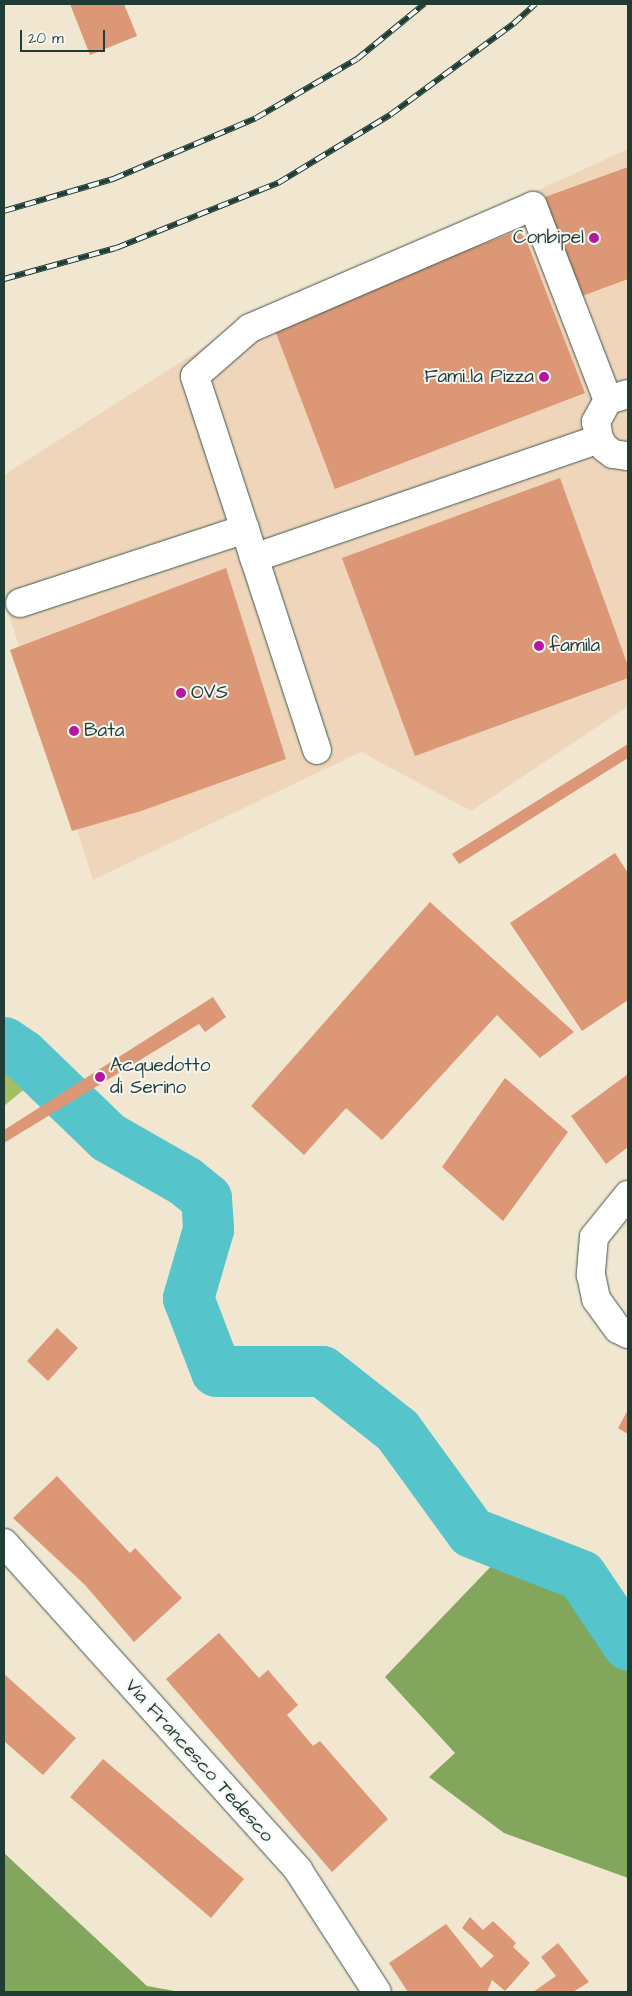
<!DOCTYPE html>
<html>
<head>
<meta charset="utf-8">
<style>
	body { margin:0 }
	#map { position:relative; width:632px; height:1996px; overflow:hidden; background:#f1e7d1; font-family:"Architects Daughter",sans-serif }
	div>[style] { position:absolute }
	.built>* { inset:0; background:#efd6bb }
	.green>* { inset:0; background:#a3bf66 }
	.forest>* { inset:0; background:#82a65b }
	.river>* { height:51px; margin:-25.5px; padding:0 25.5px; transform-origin:25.5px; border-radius:25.5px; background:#56c4cb }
	.building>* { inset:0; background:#db9776 }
	.roads { filter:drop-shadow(0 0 1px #3e564c) drop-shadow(0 0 1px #3e564c) }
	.minor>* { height:28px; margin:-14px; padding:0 14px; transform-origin:14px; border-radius:14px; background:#fff }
	.rail>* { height:5.5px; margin-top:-2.75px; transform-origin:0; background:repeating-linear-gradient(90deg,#f6f6f2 0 11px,#1f3d34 0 22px); box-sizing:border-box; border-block:1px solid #1f3d34 }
	.dots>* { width:14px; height:14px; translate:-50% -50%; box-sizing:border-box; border:2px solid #f6f6f2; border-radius:50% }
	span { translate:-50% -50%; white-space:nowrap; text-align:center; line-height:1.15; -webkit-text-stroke:4px #f6f6f2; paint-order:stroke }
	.poi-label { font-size:19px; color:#1f3d34 }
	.right { translate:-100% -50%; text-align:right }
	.left { translate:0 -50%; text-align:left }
	.street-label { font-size:19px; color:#1f3d34 }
	.frame { position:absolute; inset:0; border:5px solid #1f3d34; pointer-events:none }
	.scale { position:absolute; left:20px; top:30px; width:85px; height:22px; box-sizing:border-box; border:2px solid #1f3d34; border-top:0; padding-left:6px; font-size:15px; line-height:18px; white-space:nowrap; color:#1f3d34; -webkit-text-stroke:4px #f6f6f2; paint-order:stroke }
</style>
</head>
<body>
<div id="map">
	<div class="built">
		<i style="clip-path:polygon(628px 149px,628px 706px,471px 811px,361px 752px,93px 880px,4px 599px,4px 475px,226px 333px)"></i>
	</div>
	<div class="green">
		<i style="clip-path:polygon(4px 1051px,39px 1077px,4px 1106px)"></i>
	</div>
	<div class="forest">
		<i style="clip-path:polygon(499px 1558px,594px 1612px,628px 1669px,628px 1878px,504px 1833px,429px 1777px,455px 1753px,385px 1677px)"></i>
		<i style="clip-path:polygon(4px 1853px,147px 1986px,180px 1992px,4px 1992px)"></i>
	</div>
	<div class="river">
		<i style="left:4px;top:1042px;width:22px;rotate:34deg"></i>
		<i style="left:22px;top:1054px;width:120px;rotate:44deg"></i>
		<i style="left:108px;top:1137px;width:89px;rotate:29.7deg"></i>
		<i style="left:185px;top:1181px;width:27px;rotate:39deg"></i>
		<i style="left:206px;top:1198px;width:31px;rotate:86deg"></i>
		<i style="left:208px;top:1229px;width:72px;rotate:106.2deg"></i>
		<i style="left:188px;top:1298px;width:78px;rotate:69deg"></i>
		<i style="left:216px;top:1371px;width:106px"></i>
		<i style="left:322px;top:1371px;width:95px;rotate:38.2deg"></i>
		<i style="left:397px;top:1430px;width:126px;rotate:54deg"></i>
		<i style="left:471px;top:1532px;width:118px;rotate:21.4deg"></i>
		<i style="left:581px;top:1575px;width:84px;rotate:56.1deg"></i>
	</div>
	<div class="building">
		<i style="clip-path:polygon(70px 4px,124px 4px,137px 36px,90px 55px)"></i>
		<i style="clip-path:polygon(628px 167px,628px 279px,582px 296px,545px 197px)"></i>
		<i style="clip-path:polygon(522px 229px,585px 393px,335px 489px,273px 325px)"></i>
		<i style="clip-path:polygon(560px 478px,628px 666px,628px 678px,415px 756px,342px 558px)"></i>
		<i style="clip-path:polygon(226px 568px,286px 759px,141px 811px,72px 831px,10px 650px)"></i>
		<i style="clip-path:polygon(628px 744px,628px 758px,459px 864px,452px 854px)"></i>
		<i style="clip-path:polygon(615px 853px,628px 873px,628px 1000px,582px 1031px,510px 923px)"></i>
		<i style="clip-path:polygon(430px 902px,574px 1032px,540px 1058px,497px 1015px,382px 1140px,346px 1108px,304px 1155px,251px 1106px)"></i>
		<i style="clip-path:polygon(213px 997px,226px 1017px,205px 1032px,199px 1024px,4px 1143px,4px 1130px)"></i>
		<i style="clip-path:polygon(628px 1074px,628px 1147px,606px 1164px,571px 1116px)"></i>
		<i style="clip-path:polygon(505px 1078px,568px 1132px,503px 1221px,442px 1167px)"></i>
		<i style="clip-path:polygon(57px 1328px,78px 1348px,48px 1381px,27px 1361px)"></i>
		<i style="clip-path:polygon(628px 1410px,628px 1434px,618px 1428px)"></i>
		<i style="clip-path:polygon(57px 1476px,130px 1553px,135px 1548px,182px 1598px,134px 1642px,85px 1585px,13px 1518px)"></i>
		<i style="clip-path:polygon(219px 1633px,259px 1678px,268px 1670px,298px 1705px,287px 1715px,313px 1746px,320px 1741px,388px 1819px,332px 1872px,166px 1679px)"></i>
		<i style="clip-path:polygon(4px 1674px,76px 1738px,43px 1775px,4px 1741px)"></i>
		<i style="clip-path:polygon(103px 1759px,244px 1879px,211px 1918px,70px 1797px)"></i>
		<i style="clip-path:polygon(470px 1917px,483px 1930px,493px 1921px,516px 1943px,513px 1947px,530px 1963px,505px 1991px,492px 1980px,487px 1992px,408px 1992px,389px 1963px,446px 1924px,481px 1968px,494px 1956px,462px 1928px)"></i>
		<i style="clip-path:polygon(558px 1943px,589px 1982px,573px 1992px,533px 1992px,556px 1976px,541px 1957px)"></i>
	</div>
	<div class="roads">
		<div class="minor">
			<i style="left:628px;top:394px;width:21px;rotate:163deg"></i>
			<i style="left:608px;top:400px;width:25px;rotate:119deg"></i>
			<i style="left:596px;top:422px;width:17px;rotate:80deg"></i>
			<i style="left:599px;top:439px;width:11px;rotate:56deg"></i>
			<i style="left:605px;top:448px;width:10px;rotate:37deg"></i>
			<i style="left:613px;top:454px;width:15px;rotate:8deg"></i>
			<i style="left:254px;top:558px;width:365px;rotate:-19deg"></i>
			<i style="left:20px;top:603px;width:237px;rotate:-18.2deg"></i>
			<i style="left:317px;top:750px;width:393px;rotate:-108.1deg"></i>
			<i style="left:195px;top:376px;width:73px;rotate:-41.1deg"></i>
			<i style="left:250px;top:328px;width:308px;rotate:-23.3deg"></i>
			<i style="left:533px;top:206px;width:208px;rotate:68.9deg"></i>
			<i style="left:628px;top:1195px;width:54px;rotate:129deg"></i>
			<i style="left:594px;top:1237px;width:38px;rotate:95deg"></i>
			<i style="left:591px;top:1275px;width:25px;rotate:78deg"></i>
			<i style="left:596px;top:1299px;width:37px;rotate:54deg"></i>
			<i style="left:618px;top:1329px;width:11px;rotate:27deg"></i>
			<i style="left:4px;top:1543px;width:440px;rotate:48deg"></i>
			<i style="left:298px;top:1870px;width:145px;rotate:57.1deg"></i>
		</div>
	</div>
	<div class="rail">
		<i style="left:4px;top:211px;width:114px;rotate:-16.4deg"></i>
		<i style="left:113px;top:179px;width:155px;rotate:-23.1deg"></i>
		<i style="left:256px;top:118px;width:117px;rotate:-30.3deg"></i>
		<i style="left:357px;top:59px;width:87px;rotate:-39.4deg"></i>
		<i style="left:4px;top:279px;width:116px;rotate:-15.5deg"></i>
		<i style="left:116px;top:248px;width:175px;rotate:-21.9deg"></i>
		<i style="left:278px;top:183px;width:131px;rotate:-31.3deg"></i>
		<i style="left:390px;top:115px;width:153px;rotate:-36.5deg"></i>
		<i style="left:513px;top:24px;width:30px;rotate:-42deg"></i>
	</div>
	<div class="dots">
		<i style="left:594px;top:238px;background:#b5179e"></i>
		<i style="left:544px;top:377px;background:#b5179e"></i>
		<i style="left:539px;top:646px;background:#b5179e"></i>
		<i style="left:181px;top:693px;background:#b5179e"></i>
		<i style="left:74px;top:731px;background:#b5179e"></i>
		<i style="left:100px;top:1077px;background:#b5179e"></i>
	</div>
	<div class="poi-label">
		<span class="right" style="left:584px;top:238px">Conbipel</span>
		<span class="right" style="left:534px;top:377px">Fami..la Pizza</span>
		<span class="left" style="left:549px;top:646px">famila</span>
		<span class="left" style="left:191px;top:693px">OVS</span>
		<span class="left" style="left:84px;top:731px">Bata</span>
		<span class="left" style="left:110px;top:1077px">Acquedotto<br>di Serino</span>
	</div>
	<div class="street-label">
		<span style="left:199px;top:1761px;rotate:48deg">Via Francesco Tedesco</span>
	</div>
	<div class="frame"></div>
	<div class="scale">20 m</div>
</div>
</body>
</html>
